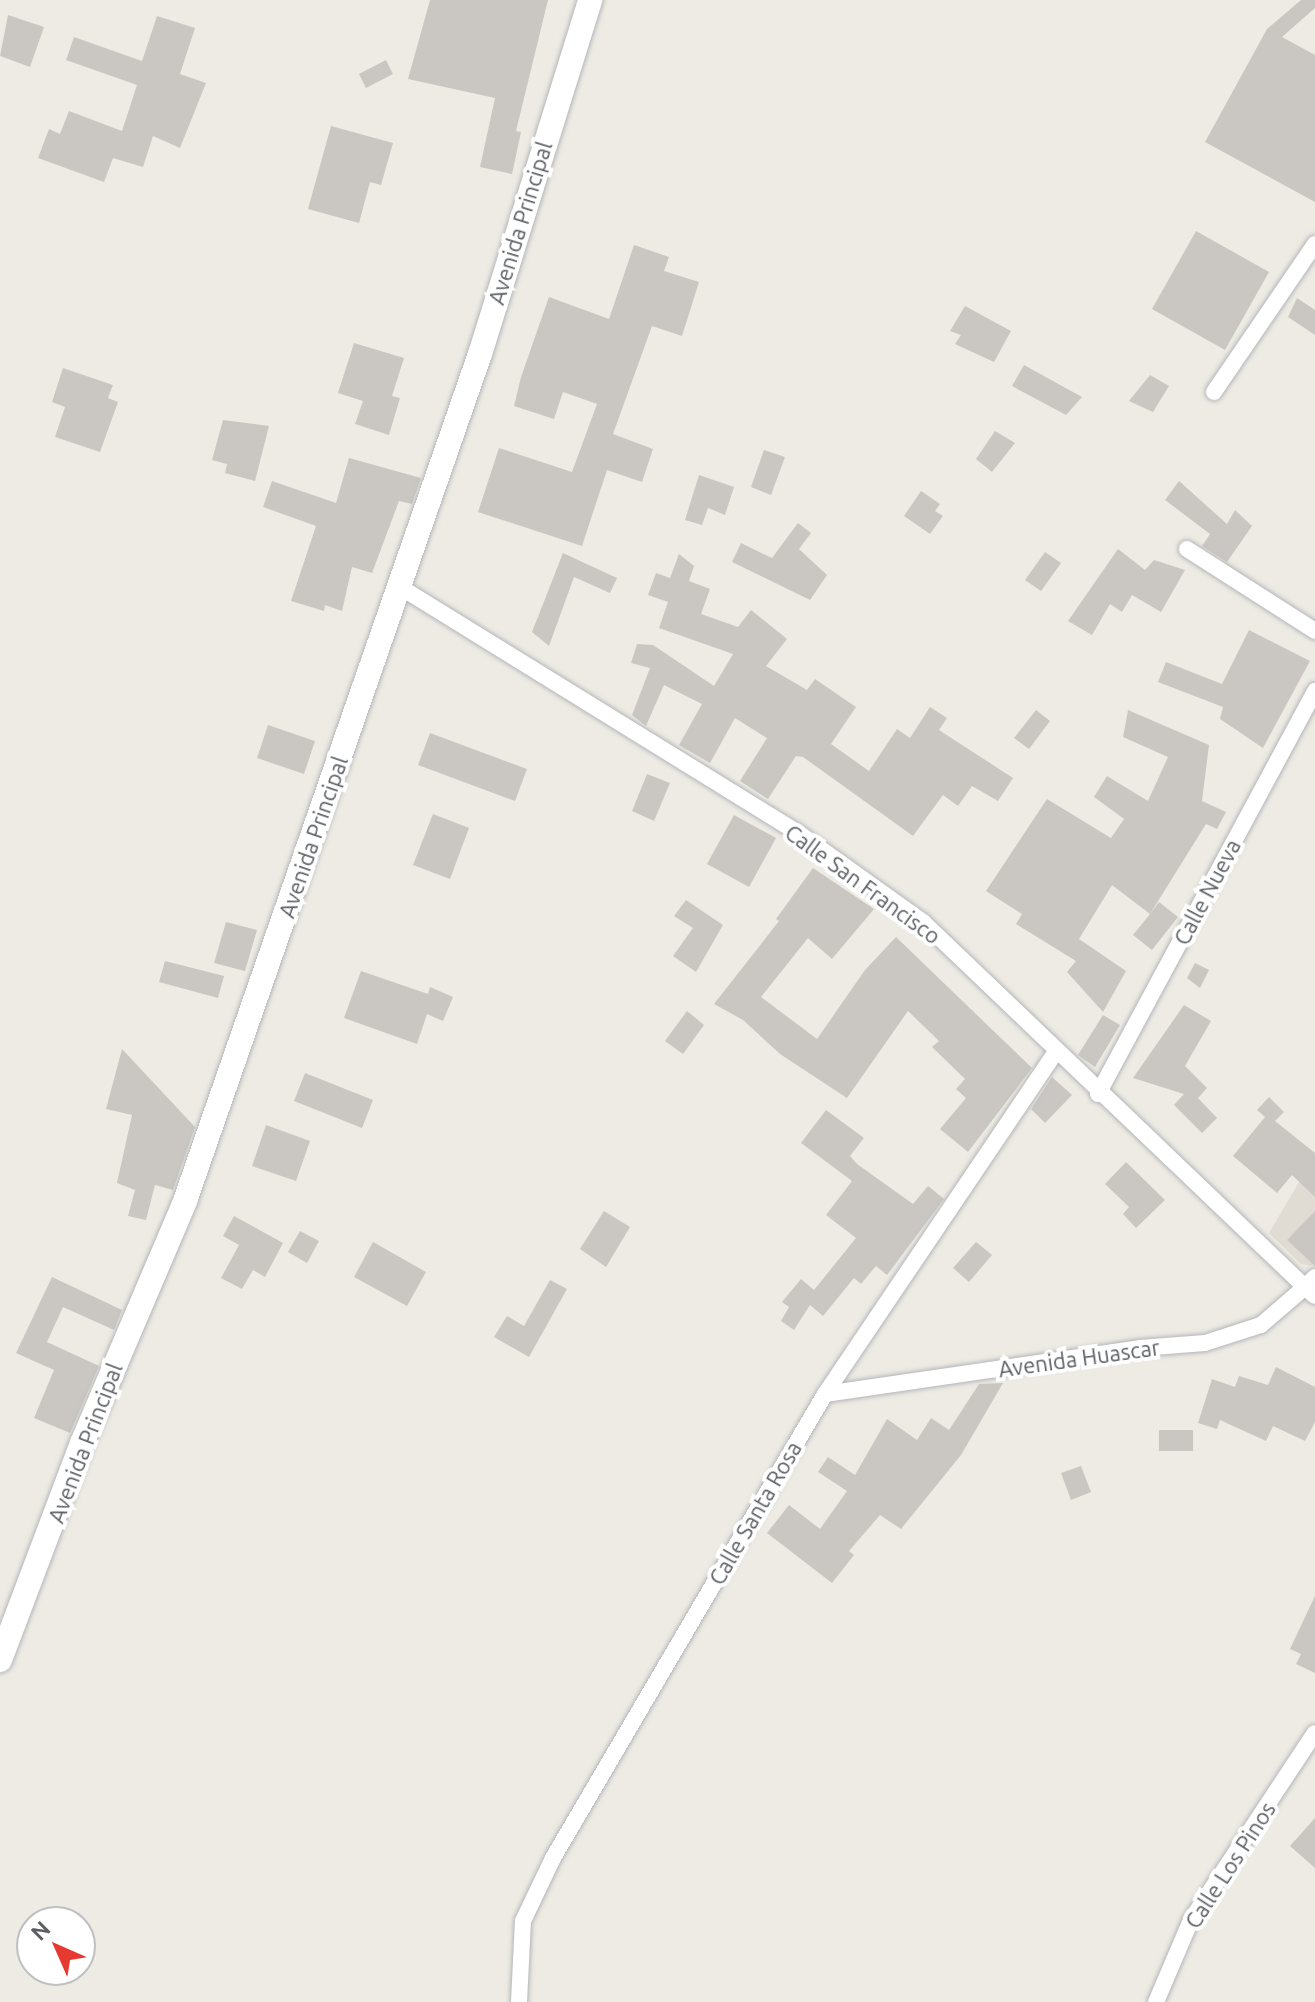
<!DOCTYPE html>
<html>
<head>
<meta charset="utf-8">
<style>
	body { margin:0 }
	#map { position:relative; width:1315px; height:2002px; overflow:hidden; background:#edebe3; font-family:Ubuntu,sans-serif }
	div>[style] { position:absolute }
	.education>* { inset:0; background:#e0dcd4 }
	.building>* { inset:0; background:#cac7c2 }
	.roads { filter:drop-shadow(0 0 2px #b3b6ba) drop-shadow(0 0 2px #b3b6ba) }
	.minor>* { height:16px; margin:-8px; padding:0 8px; transform-origin:8px; border-radius:8px; background:#fff }
	.secondary>* { height:24px; margin:-12px; padding:0 12px; transform-origin:12px; border-radius:12px; background:#fff }
	span { translate:-50% -50%; white-space:nowrap; text-align:center; line-height:1.15; -webkit-text-stroke:8px #fff; paint-order:stroke }
	.street-label { font-size:22px; color:#5b5f63 }
	.north { position:absolute; left:16px; top:1906px; width:80px; height:80px; box-sizing:border-box; background:#fff; border:2px solid #bdbfc1; border-radius:50%; rotate:315deg; font-size:22px; font-weight:700; line-height:32px; text-align:center; color:#5b5f63 }
	.north::after { content:''; display:block; margin:auto; width:28px; height:36px; background:#e53931; clip-path:polygon(50% 0,100% 100%,50% 72%,0 100%) }
</style>
</head>
<body>
<div id="map">
	<div class="education">
		<i style="clip-path:polygon(1315px 1155px,1315px 1264px,1313px 1266px,1301px 1264px,1269px 1233px)"></i>
	</div>
	<div class="building">
		<i style="clip-path:polygon(430px 0,548px 0,516px 131px,521px 132px,512px 174px,480px 167px,495px 98px,408px 79px)"></i>
		<i style="clip-path:polygon(1301px 0,1315px 0,1315px 8px,1282px 37px,1315px 55px,1315px 202px,1205px 142px,1267px 29px)"></i>
		<i style="clip-path:polygon(8px 15px,44px 27px,30px 67px,0 56px)"></i>
		<i style="clip-path:polygon(157px 16px,195px 28px,180px 74px,206px 83px,180px 148px,153px 136px,143px 167px,113px 158px,104px 182px,38px 158px,49px 129px,60px 134px,69px 111px,122px 131px,137px 85px,66px 60px,74px 37px,142px 61px)"></i>
		<i style="clip-path:polygon(386px 60px,393px 74px,366px 88px,359px 74px)"></i>
		<i style="clip-path:polygon(331px 126px,393px 143px,381px 185px,370px 182px,359px 223px,308px 209px)"></i>
		<i style="clip-path:polygon(1196px 231px,1269px 272px,1225px 350px,1152px 309px)"></i>
		<i style="clip-path:polygon(634px 245px,669px 257px,664px 271px,699px 282px,682px 336px,652px 326px,613px 434px,653px 449px,642px 482px,607px 470px,582px 546px,478px 512px,499px 448px,572px 472px,597px 404px,563px 392px,554px 419px,514px 406px,521px 377px,549px 297px,609px 319px)"></i>
		<i style="clip-path:polygon(1297px 298px,1315px 310px,1315px 335px,1288px 317px)"></i>
		<i style="clip-path:polygon(965px 306px,1011px 331px,994px 362px,955px 344px,961px 335px,950px 331px)"></i>
		<i style="clip-path:polygon(354px 343px,404px 358px,392px 396px,400px 398px,389px 435px,355px 424px,363px 401px,338px 393px)"></i>
		<i style="clip-path:polygon(1024px 365px,1082px 397px,1066px 415px,1012px 386px)"></i>
		<i style="clip-path:polygon(63px 368px,113px 385px,108px 398px,118px 402px,100px 452px,55px 437px,65px 407px,52px 402px)"></i>
		<i style="clip-path:polygon(1150px 375px,1169px 386px,1153px 412px,1129px 401px)"></i>
		<i style="clip-path:polygon(223px 420px,269px 426px,255px 481px,225px 473px,227px 464px,212px 460px)"></i>
		<i style="clip-path:polygon(995px 431px,1015px 443px,992px 472px,976px 459px)"></i>
		<i style="clip-path:polygon(764px 450px,785px 457px,771px 495px,751px 487px)"></i>
		<i style="clip-path:polygon(349px 458px,421px 478px,412px 504px,399px 501px,372px 573px,352px 567px,342px 611px,325px 605px,324px 611px,291px 601px,316px 526px,263px 507px,272px 481px,336px 503px)"></i>
		<i style="clip-path:polygon(699px 475px,734px 487px,725px 515px,708px 508px,702px 525px,685px 520px)"></i>
		<i style="clip-path:polygon(1179px 481px,1227px 524px,1235px 510px,1252px 526px,1227px 562px,1202px 546px,1210px 534px,1165px 500px)"></i>
		<i style="clip-path:polygon(921px 491px,940px 504px,935px 511px,943px 516px,930px 534px,904px 516px)"></i>
		<i style="clip-path:polygon(798px 523px,811px 533px,799px 549px,827px 575px,810px 600px,732px 562px,741px 543px,772px 558px)"></i>
		<i style="clip-path:polygon(1118px 549px,1145px 570px,1154px 560px,1185px 570px,1161px 612px,1132px 595px,1122px 612px,1110px 604px,1092px 635px,1068px 621px)"></i>
		<i style="clip-path:polygon(1045px 552px,1061px 563px,1041px 591px,1025px 580px)"></i>
		<i style="clip-path:polygon(563px 553px,617px 578px,610px 593px,574px 577px,549px 646px,532px 632px)"></i>
		<i style="clip-path:polygon(679px 554px,694px 566px,689px 581px,710px 589px,701px 614px,738px 627px,751px 610px,787px 639px,766px 666px,807px 690px,815px 679px,856px 707px,831px 744px,869px 771px,897px 729px,910px 738px,930px 707px,947px 718px,939px 730px,1013px 778px,998px 801px,972px 786px,958px 806px,943px 795px,913px 836px,803px 757px,796px 756px,768px 799px,740px 781px,767px 738px,735px 718px,710px 763px,679px 745px,702px 704px,664px 685px,646px 726px,632px 715px,650px 668px,631px 663px,637px 644px,653px 645px,714px 686px,733px 654px,659px 628px,668px 602px,648px 595px,656px 573px,670px 578px)"></i>
		<i style="clip-path:polygon(1249px 630px,1310px 661px,1263px 748px,1220px 719px,1223px 707px,1158px 682px,1166px 662px,1222px 684px)"></i>
		<i style="clip-path:polygon(1036px 710px,1050px 721px,1029px 749px,1014px 738px)"></i>
		<i style="clip-path:polygon(1128px 710px,1209px 745px,1202px 801px,1226px 812px,1217px 829px,1206px 824px,1150px 914px,1159px 902px,1178px 917px,1152px 950px,1133px 935px,1150px 914px,1112px 885px,1079px 939px,1126px 971px,1103px 1012px,1067px 972px,1076px 961px,1016px 924px,1022px 914px,986px 891px,1047px 799px,1111px 838px,1124px 819px,1094px 797px,1107px 776px,1148px 801px,1168px 757px,1123px 737px)"></i>
		<i style="clip-path:polygon(268px 725px,315px 741px,304px 774px,257px 758px)"></i>
		<i style="clip-path:polygon(430px 733px,527px 769px,515px 801px,418px 765px)"></i>
		<i style="clip-path:polygon(647px 774px,670px 783px,654px 821px,632px 811px)"></i>
		<i style="clip-path:polygon(433px 814px,469px 828px,450px 879px,413px 865px)"></i>
		<i style="clip-path:polygon(734px 815px,776px 838px,749px 887px,707px 864px)"></i>
		<i style="clip-path:polygon(813px 868px,874px 909px,832px 959px,808px 938px,761px 997px,817px 1039px,865px 970px,896px 937px,1032px 1068px,968px 1152px,940px 1129px,966px 1098px,956px 1089px,965px 1079px,932px 1047px,939px 1041px,908px 1011px,847px 1098px,780px 1054px,743px 1020px,714px 1004px,779px 921px,776px 919px)"></i>
		<i style="clip-path:polygon(686px 900px,723px 925px,696px 972px,673px 956px,693px 928px,674px 916px)"></i>
		<i style="clip-path:polygon(226px 922px,257px 930px,245px 971px,214px 963px)"></i>
		<i style="clip-path:polygon(165px 961px,224px 976px,218px 998px,159px 982px)"></i>
		<i style="clip-path:polygon(1195px 963px,1209px 970px,1200px 988px,1187px 978px)"></i>
		<i style="clip-path:polygon(361px 971px,428px 994px,430px 987px,453px 997px,443px 1021px,427px 1014px,417px 1044px,344px 1018px)"></i>
		<i style="clip-path:polygon(1184px 1005px,1211px 1021px,1185px 1066px,1207px 1088px,1198px 1098px,1217px 1118px,1202px 1133px,1174px 1105px,1184px 1094px,1133px 1078px)"></i>
		<i style="clip-path:polygon(687px 1011px,704px 1025px,683px 1054px,665px 1041px)"></i>
		<i style="clip-path:polygon(1103px 1015px,1120px 1025px,1095px 1067px,1078px 1055px)"></i>
		<i style="clip-path:polygon(122px 1049px,195px 1127px,173px 1190px,155px 1185px,146px 1220px,128px 1216px,135px 1190px,117px 1183px,132px 1115px,106px 1109px)"></i>
		<i style="clip-path:polygon(305px 1073px,373px 1100px,362px 1128px,294px 1101px)"></i>
		<i style="clip-path:polygon(1052px 1077px,1072px 1095px,1045px 1123px,1031px 1109px)"></i>
		<i style="clip-path:polygon(1269px 1097px,1284px 1112px,1275px 1121px,1315px 1153px,1315px 1197px,1292px 1175px,1277px 1193px,1233px 1156px,1265px 1117px,1257px 1110px)"></i>
		<i style="clip-path:polygon(826px 1110px,864px 1138px,850px 1156px,857px 1164px,913px 1204px,928px 1186px,944px 1199px,887px 1275px,876px 1266px,861px 1284px,854px 1278px,823px 1316px,810px 1305px,794px 1330px,781px 1321px,789px 1307px,782px 1302px,801px 1279px,814px 1290px,856px 1238px,826px 1215px,852px 1181px,801px 1143px)"></i>
		<i style="clip-path:polygon(266px 1125px,310px 1141px,296px 1181px,252px 1166px)"></i>
		<i style="clip-path:polygon(1126px 1162px,1165px 1200px,1136px 1228px,1123px 1214px,1129px 1207px,1105px 1184px)"></i>
		<i style="clip-path:polygon(604px 1211px,630px 1227px,606px 1267px,580px 1249px)"></i>
		<i style="clip-path:polygon(1315px 1211px,1315px 1266px,1287px 1240px)"></i>
		<i style="clip-path:polygon(234px 1216px,283px 1243px,265px 1277px,253px 1270px,242px 1289px,221px 1278px,239px 1245px,223px 1236px)"></i>
		<i style="clip-path:polygon(300px 1231px,319px 1241px,307px 1263px,288px 1252px)"></i>
		<i style="clip-path:polygon(373px 1242px,426px 1272px,407px 1306px,354px 1277px)"></i>
		<i style="clip-path:polygon(976px 1242px,992px 1255px,969px 1282px,953px 1268px)"></i>
		<i style="clip-path:polygon(52px 1277px,122px 1310px,114px 1330px,63px 1307px,47px 1342px,99px 1366px,70px 1433px,34px 1418px,54px 1370px,16px 1353px)"></i>
		<i style="clip-path:polygon(550px 1280px,567px 1289px,529px 1357px,494px 1337px,507px 1316px,524px 1326px)"></i>
		<i style="clip-path:polygon(1276px 1367px,1315px 1387px,1315px 1422px,1305px 1441px,1273px 1426px,1266px 1441px,1220px 1420px,1217px 1429px,1198px 1423px,1212px 1379px,1235px 1387px,1239px 1376px,1268px 1385px)"></i>
		<i style="clip-path:polygon(1003px 1383px,961px 1455px,901px 1529px,880px 1515px,849px 1551px,854px 1555px,832px 1583px,767px 1533px,789px 1505px,820px 1529px,847px 1491px,818px 1472px,828px 1457px,855px 1475px,887px 1419px,917px 1440px,931px 1418px,949px 1430px,979px 1384px)"></i>
		<i style="clip-path:polygon(1159px 1430px,1193px 1430px,1193px 1451px,1159px 1451px)"></i>
		<i style="clip-path:polygon(1081px 1466px,1091px 1492px,1071px 1500px,1061px 1473px)"></i>
		<i style="clip-path:polygon(1315px 1596px,1315px 1673px,1296px 1664px,1301px 1654px,1290px 1649px)"></i>
		<i style="clip-path:polygon(1315px 1818px,1315px 1868px,1290px 1846px)"></i>
	</div>
	<div class="roads">
		<div class="minor">
			<i style="left:1214px;top:392px;width:179px;rotate:-55.7deg"></i>
			<i style="left:1187px;top:549px;width:152px;rotate:32.6deg"></i>
			<i style="left:400px;top:587px;width:467px;rotate:31.7deg"></i>
			<i style="left:797px;top:832px;width:155px;rotate:35.5deg"></i>
			<i style="left:923px;top:922px;width:528px;rotate:43.7deg"></i>
			<i style="left:1305px;top:1287px;width:14px;rotate:-45deg"></i>
			<i style="left:1098px;top:1094px;width:458px;rotate:-61.7deg"></i>
			<i style="left:825px;top:1394px;width:318px;rotate:-8.3deg"></i>
			<i style="left:1140px;top:1348px;width:65px;rotate:-4.4deg"></i>
			<i style="left:1205px;top:1343px;width:59px;rotate:-17.8deg"></i>
			<i style="left:1261px;top:1325px;width:58px;rotate:-40.8deg"></i>
			<i style="left:1305px;top:1287px;width:13px;rotate:42deg"></i>
			<i style="left:519px;top:2002px;width:81px;rotate:-87.2deg"></i>
			<i style="left:523px;top:1921px;width:70px;rotate:-64.5deg"></i>
			<i style="left:553px;top:1858px;width:538px;rotate:-59.62deg"></i>
			<i style="left:825px;top:1394px;width:413px;rotate:-56deg"></i>
			<i style="left:1156px;top:2002px;width:89px;rotate:-66.9deg"></i>
			<i style="left:1191px;top:1920px;width:224px;rotate:-56.5deg"></i>
		</div>
		<div class="secondary">
			<i style="left:0;top:1660px;width:232px;rotate:-69.3deg"></i>
			<i style="left:82px;top:1443px;width:263px;rotate:-66.9deg"></i>
			<i style="left:185px;top:1201px;width:897px;rotate:-70.8deg"></i>
			<i style="left:480px;top:354px;width:371px;rotate:-72.7deg"></i>
		</div>
	</div>
	<div class="street-label">
		<span style="left:520px;top:223px;rotate:-73deg">Avenida Principal</span>
		<span style="left:313px;top:837px;rotate:-71deg">Avenida Principal</span>
		<span style="left:863px;top:884px;rotate:36deg">Calle San Francisco</span>
		<span style="left:1207px;top:892px;rotate:-62deg">Calle Nueva</span>
		<span style="left:1079px;top:1358px;rotate:-8deg">Avenida Huascar</span>
		<span style="left:85px;top:1443px;rotate:-69deg">Avenida Principal</span>
		<span style="left:755px;top:1513px;rotate:-60deg">Calle Santa Rosa</span>
		<span style="left:1230px;top:1865px;rotate:-57deg">Calle Los Pinos</span>
	</div>
	<div class="north">N</div>
</div>
</body>
</html>
